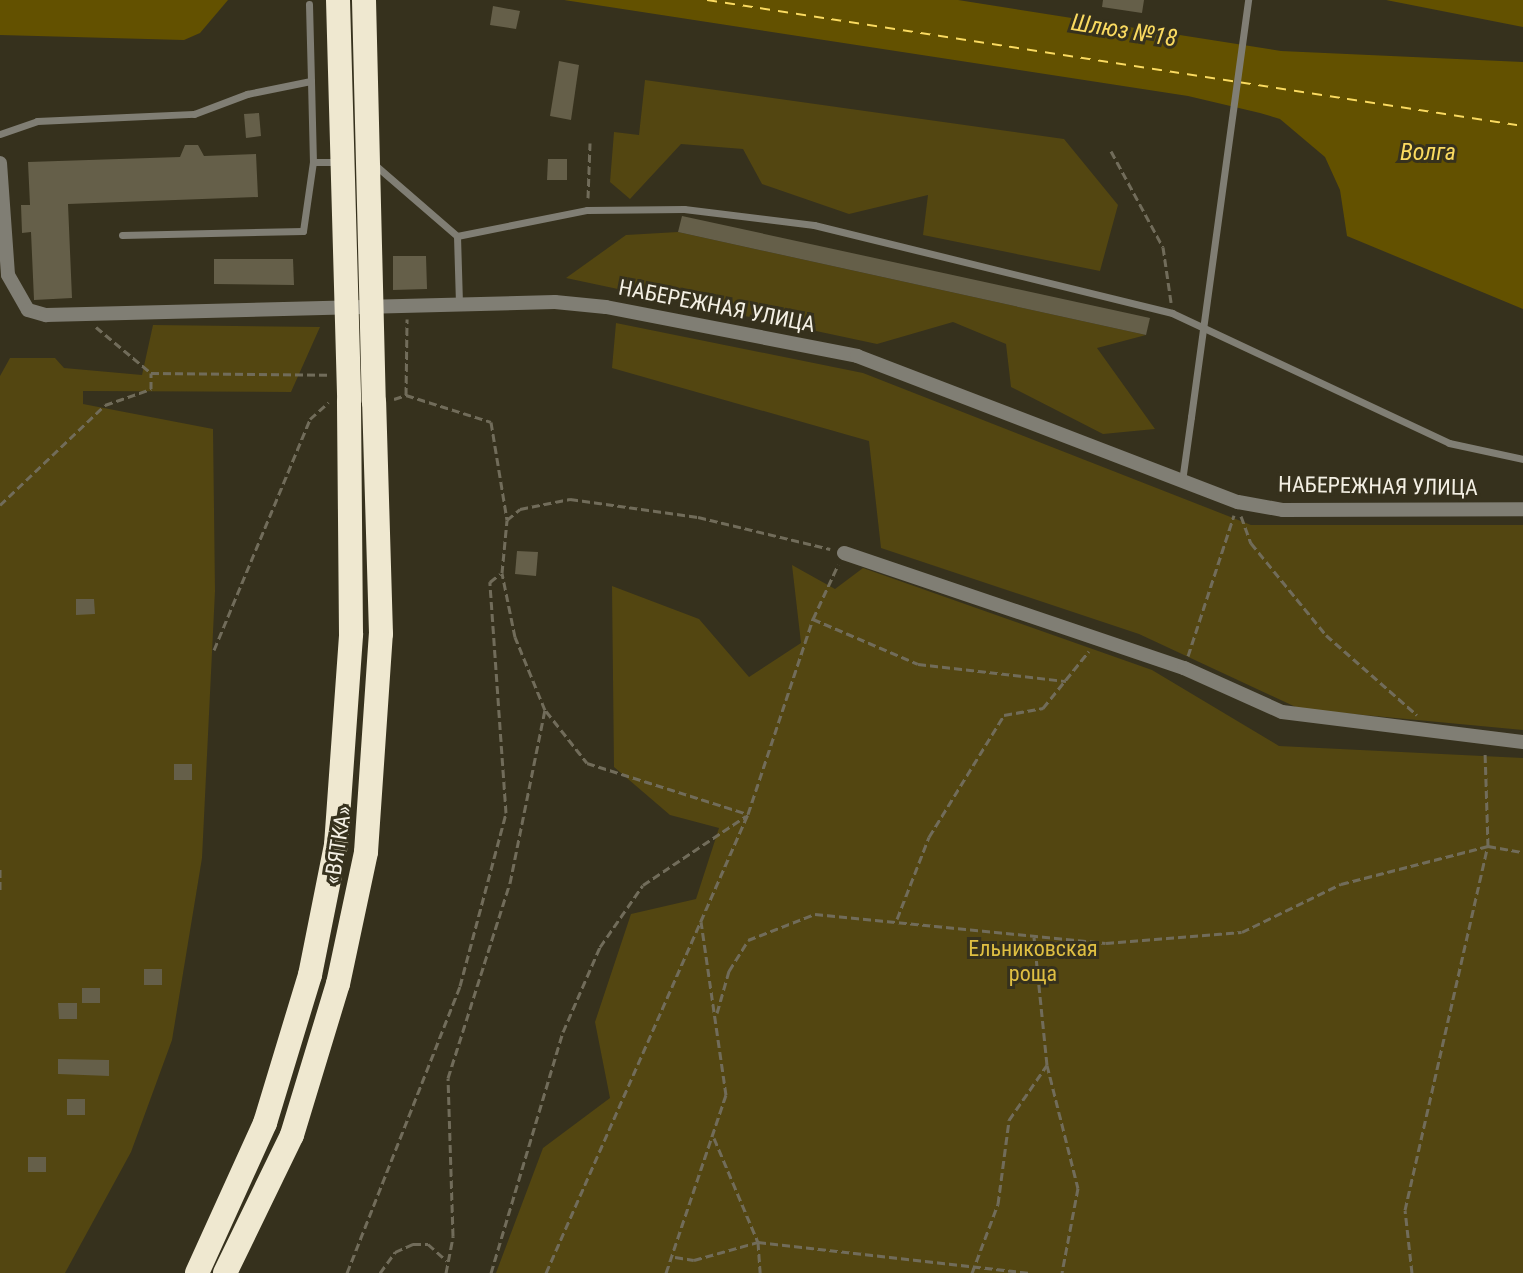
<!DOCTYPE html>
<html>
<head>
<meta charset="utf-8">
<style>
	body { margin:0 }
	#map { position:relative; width:1523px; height:1273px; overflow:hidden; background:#36311d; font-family:"Roboto Condensed",sans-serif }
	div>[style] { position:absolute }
	.green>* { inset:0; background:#534611 }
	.water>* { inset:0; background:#635100 }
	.ferry>* { height:2px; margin-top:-1px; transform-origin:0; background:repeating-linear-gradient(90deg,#fada60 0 10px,transparent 0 18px) }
	.building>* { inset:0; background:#655f49 }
	.path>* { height:3px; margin-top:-1.5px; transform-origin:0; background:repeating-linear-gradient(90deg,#716c5a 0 8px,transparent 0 12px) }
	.lane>* { height:7px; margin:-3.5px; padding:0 3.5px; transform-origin:3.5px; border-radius:3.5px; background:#807e74 }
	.street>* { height:14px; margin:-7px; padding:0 7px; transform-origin:7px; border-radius:7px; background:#807e74 }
	.highway>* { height:24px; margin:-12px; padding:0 12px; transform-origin:12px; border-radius:12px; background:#efe8d0 }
	.lane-bridge>* { height:7px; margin:-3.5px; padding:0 3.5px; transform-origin:3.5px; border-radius:3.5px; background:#807e74 }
	.highway-bridge>* { height:24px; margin:-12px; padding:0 12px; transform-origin:12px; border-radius:12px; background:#efe8d0 }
	span { translate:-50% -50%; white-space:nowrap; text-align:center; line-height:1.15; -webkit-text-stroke:6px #36311d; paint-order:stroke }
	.street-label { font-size:22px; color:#f4f0e4 }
	.park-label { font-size:22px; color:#dfbf42 }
	.water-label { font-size:24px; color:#fada60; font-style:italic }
</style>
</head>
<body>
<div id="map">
	<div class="green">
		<i style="clip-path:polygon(645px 80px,1064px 139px,1118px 205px,1100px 271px,923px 235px,928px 195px,849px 214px,762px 184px,743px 149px,681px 144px,630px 199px,610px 182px,614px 132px,639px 135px)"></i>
		<i style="clip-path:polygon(678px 232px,1146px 335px,1097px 348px,1155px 429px,1103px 434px,1011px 387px,1006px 344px,953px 322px,877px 344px,566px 278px,626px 235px)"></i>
		<i style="clip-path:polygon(616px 323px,863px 373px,1251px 525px,1523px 525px,1523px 730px,1300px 709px,1139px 634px,881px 548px,869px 441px,612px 368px)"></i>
		<i style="clip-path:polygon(153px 325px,320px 327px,291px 392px,83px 391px,83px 404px,213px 429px,215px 591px,202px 858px,172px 1040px,131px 1152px,65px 1273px,0 1273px,0 376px,10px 358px,55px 358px,64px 368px,142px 375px)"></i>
		<i style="clip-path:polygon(792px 565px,835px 589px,863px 568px,1152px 670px,1279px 746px,1523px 758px,1523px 1273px,496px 1273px,543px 1148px,610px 1098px,595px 1022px,631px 914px,696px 899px,719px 828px,670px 815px,614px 767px,612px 586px,699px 619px,749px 677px,801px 643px)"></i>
	</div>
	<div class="water">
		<i style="clip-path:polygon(0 0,228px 0,200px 33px,184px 40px,0 35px)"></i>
		<i style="clip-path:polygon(564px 0,958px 0,1281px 51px,1523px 62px,1523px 309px,1347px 236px,1340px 190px,1325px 157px,1280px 119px,1260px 113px,1188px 96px)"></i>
		<i style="clip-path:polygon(1386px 0,1523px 0,1523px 27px)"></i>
	</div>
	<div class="ferry">
		<i style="left:707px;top:0;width:826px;rotate:8.78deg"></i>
	</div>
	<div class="building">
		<i style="clip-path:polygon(1103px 0,1144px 0,1142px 13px,1102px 7px)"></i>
		<i style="clip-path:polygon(493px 6px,520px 11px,516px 29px,490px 25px)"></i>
		<i style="clip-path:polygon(559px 61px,579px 65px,571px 120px,550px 116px)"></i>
		<i style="clip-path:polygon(259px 113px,261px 136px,246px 138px,244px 114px)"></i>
		<i style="clip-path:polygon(185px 145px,198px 145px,204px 156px,256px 154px,258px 197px,68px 204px,72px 298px,34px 300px,31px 232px,22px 233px,21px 205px,30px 205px,28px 162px,180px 157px)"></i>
		<i style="clip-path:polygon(548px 159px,567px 159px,567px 180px,547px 180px)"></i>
		<i style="clip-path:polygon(682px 216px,1150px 318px,1146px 335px,678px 232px)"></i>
		<i style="clip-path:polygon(393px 256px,426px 256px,427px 289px,393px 290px)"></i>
		<i style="clip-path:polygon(214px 259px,293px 259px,294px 285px,214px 284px)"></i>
		<i style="clip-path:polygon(517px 551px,538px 552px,536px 576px,515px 574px)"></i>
		<i style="clip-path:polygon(76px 599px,94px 599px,95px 614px,76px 615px)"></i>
		<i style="clip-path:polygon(174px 764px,192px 764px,192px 780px,174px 780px)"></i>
		<i style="clip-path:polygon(144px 969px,162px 969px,162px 985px,144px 985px)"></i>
		<i style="clip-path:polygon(82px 988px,100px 988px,100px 1003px,82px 1003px)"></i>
		<i style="clip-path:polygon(58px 1003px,77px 1003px,77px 1019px,59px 1019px)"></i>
		<i style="clip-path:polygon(58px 1059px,109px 1060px,109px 1076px,58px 1074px)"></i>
		<i style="clip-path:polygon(67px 1099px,85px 1099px,85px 1115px,67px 1115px)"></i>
		<i style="clip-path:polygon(28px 1157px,46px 1157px,46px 1172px,28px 1172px)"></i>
	</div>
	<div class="path">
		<i style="left:1111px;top:151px;width:109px;rotate:61.6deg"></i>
		<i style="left:1163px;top:247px;width:56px;rotate:81.7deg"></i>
		<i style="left:588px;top:198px;width:55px;rotate:-87.9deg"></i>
		<i style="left:96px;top:327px;width:72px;rotate:39.9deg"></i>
		<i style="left:406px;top:395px;width:76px;rotate:-89.2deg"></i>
		<i style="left:394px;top:399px;width:13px;rotate:-18deg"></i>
		<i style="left:406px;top:395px;width:89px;rotate:17.6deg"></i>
		<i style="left:491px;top:422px;width:99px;rotate:80.7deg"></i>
		<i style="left:507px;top:520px;width:17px;rotate:-40deg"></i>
		<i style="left:520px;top:509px;width:51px;rotate:-11.3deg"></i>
		<i style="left:570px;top:499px;width:129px;rotate:8deg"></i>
		<i style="left:698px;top:517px;width:136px;rotate:13.6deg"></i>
		<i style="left:0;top:505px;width:145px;rotate:-43.6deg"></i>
		<i style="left:105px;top:405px;width:49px;rotate:-19.2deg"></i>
		<i style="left:151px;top:389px;width:16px;rotate:-90deg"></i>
		<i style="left:151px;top:373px;width:177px;rotate:0.6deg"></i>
		<i style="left:1241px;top:516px;width:29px;rotate:70deg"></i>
		<i style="left:1251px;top:543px;width:119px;rotate:50.8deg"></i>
		<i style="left:1326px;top:635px;width:121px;rotate:41.3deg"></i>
		<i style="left:813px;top:619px;width:114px;rotate:23.2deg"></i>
		<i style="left:918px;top:664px;width:149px;rotate:6.6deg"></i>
		<i style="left:214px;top:650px;width:250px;rotate:-67.4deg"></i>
		<i style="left:310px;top:419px;width:25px;rotate:-42deg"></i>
		<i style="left:1188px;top:656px;width:148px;rotate:-71.9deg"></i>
		<i style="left:546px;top:711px;width:66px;rotate:51.7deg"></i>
		<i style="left:587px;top:763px;width:169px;rotate:17.6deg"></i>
		<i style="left:0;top:869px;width:21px;rotate:90deg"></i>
		<i style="left:897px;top:919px;width:88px;rotate:-68.7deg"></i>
		<i style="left:929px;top:837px;width:143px;rotate:-58.4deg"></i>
		<i style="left:1004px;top:715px;width:40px;rotate:-10deg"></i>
		<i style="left:1043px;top:708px;width:73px;rotate:-51.1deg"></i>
		<i style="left:1034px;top:937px;width:129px;rotate:84.2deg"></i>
		<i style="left:1047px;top:1065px;width:127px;rotate:75.9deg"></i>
		<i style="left:1078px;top:1188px;width:86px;rotate:100.7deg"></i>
		<i style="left:717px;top:1013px;width:44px;rotate:-74.1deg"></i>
		<i style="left:729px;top:971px;width:36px;rotate:-58deg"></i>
		<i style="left:748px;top:940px;width:72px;rotate:-21.2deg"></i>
		<i style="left:815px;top:914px;width:292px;rotate:5.7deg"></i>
		<i style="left:1106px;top:943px;width:136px;rotate:-4.6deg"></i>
		<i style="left:1242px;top:932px;width:110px;rotate:-25.9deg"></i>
		<i style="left:1341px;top:884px;width:152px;rotate:-14.5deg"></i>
		<i style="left:1488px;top:846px;width:36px;rotate:10deg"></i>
		<i style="left:714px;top:1138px;width:113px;rotate:67.1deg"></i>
		<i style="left:758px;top:1242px;width:31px;rotate:86deg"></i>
		<i style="left:675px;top:1257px;width:19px;rotate:9deg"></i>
		<i style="left:694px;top:1260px;width:66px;rotate:-15.7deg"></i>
		<i style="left:758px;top:1242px;width:274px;rotate:6.5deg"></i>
		<i style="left:347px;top:1273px;width:308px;rotate:-68.5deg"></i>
		<i style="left:460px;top:986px;width:179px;rotate:-75.1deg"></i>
		<i style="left:506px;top:813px;width:232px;rotate:-94deg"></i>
		<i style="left:490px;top:582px;width:13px;rotate:-39deg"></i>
		<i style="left:380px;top:1273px;width:26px;rotate:-54deg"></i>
		<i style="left:395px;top:1252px;width:20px;rotate:-24deg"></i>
		<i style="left:413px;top:1244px;width:15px"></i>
		<i style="left:428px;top:1244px;width:25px;rotate:42deg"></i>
		<i style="left:446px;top:1273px;width:38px;rotate:-79deg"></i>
		<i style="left:453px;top:1236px;width:158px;rotate:-91.8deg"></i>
		<i style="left:448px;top:1078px;width:205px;rotate:-72.4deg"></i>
		<i style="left:510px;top:883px;width:177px;rotate:-78.6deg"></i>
		<i style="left:545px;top:710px;width:79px;rotate:-112.3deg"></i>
		<i style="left:515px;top:637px;width:65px;rotate:-101.5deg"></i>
		<i style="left:502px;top:573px;width:53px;rotate:-84.6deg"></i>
		<i style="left:491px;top:1273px;width:252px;rotate:-73.4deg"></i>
		<i style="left:563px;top:1032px;width:93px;rotate:-66.5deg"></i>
		<i style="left:600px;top:947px;width:75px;rotate:-55.3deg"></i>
		<i style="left:643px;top:885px;width:124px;rotate:-33.8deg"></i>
		<i style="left:546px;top:1273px;width:501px;rotate:-66.25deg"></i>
		<i style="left:748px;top:814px;width:206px;rotate:-71.6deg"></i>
		<i style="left:813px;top:619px;width:60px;rotate:-65.2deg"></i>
		<i style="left:666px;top:1273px;width:188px;rotate:-71.4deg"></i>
		<i style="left:726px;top:1095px;width:175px;rotate:-98.2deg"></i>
		<i style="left:972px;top:1273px;width:74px;rotate:-69.4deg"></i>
		<i style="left:998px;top:1204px;width:85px;rotate:-82.5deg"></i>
		<i style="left:1009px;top:1120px;width:67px;rotate:-55.4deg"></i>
		<i style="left:1412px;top:1273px;width:63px;rotate:-96.3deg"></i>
		<i style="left:1405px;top:1210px;width:373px;rotate:-77.2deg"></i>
		<i style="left:1488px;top:846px;width:95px;rotate:-91.8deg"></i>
	</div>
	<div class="lane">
		<i style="left:311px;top:81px;width:81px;rotate:88.6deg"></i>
		<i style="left:0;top:134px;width:39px;rotate:-19deg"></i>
		<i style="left:37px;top:121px;width:157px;rotate:-2.6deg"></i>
		<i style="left:194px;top:114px;width:57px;rotate:-20.7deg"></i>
		<i style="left:247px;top:94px;width:65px;rotate:-11.5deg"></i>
		<i style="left:311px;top:81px;width:77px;rotate:-91.5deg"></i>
		<i style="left:375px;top:165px;width:108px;rotate:40.9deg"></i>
		<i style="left:457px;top:236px;width:133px;rotate:-11.3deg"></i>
		<i style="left:587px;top:210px;width:97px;rotate:-0.6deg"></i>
		<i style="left:684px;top:209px;width:131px;rotate:7deg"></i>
		<i style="left:814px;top:225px;width:369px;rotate:13.8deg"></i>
		<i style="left:1172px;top:313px;width:306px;rotate:25.1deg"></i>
		<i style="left:1449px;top:443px;width:76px;rotate:12.2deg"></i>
		<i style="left:122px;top:235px;width:181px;rotate:-1.3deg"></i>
		<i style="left:303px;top:231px;width:70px;rotate:-81.8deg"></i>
		<i style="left:313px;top:162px;width:27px"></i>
		<i style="left:457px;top:236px;width:69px;rotate:88.3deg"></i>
		<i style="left:1182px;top:481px;width:65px;rotate:-82deg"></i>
	</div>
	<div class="street">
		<i style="left:0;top:163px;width:112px;rotate:85.9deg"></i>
		<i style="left:8px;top:275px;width:40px;rotate:60.3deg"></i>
		<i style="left:28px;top:310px;width:19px;rotate:16deg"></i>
		<i style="left:46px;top:315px;width:509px;rotate:-1.46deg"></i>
		<i style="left:555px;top:302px;width:51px;rotate:5.6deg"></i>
		<i style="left:606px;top:307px;width:256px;rotate:11deg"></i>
		<i style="left:857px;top:356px;width:408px;rotate:21deg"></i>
		<i style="left:1238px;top:502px;width:46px;rotate:10.1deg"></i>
		<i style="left:1283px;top:510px;width:240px;rotate:-0.2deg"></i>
		<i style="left:844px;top:553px;width:359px;rotate:18.7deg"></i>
		<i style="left:1184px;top:668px;width:107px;rotate:24.2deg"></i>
		<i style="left:1282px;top:712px;width:243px;rotate:7.1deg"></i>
	</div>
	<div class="highway">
		<i style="left:197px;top:1273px;width:165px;rotate:-65.6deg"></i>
		<i style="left:265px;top:1123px;width:155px;rotate:-73.1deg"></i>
		<i style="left:310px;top:975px;width:133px;rotate:-78.7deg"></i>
		<i style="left:336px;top:845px;width:212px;rotate:-85.9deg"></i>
		<i style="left:351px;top:634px;width:233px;rotate:-90.5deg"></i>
		<i style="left:225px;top:1273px;width:153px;rotate:-64.1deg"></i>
		<i style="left:292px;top:1135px;width:158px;rotate:-73.1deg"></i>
		<i style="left:338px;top:984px;width:135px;rotate:-78deg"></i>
		<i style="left:366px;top:852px;width:219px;rotate:-86.1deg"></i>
		<i style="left:381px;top:634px;width:232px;rotate:-91.7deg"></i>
	</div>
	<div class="lane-bridge">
		<i style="left:1191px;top:417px;width:421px;rotate:-82.2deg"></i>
	</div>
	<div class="highway-bridge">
		<i style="left:338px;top:0;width:401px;rotate:88.4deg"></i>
		<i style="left:364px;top:0;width:402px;rotate:88.6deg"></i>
	</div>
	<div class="street-label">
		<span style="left:717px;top:306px;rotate:11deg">НАБЕРЕЖНАЯ УЛИЦА</span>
		<span style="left:1378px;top:486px;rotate:1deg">НАБЕРЕЖНАЯ УЛИЦА</span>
		<span style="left:338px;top:845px;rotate:-81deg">«ВЯТКА»</span>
	</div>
	<div class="park-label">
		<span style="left:1033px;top:961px">Ельниковская<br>роща</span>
	</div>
	<div class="water-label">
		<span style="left:1124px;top:31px;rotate:9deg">Шлюз №18</span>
		<span style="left:1428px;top:153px">Волга</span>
	</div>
</div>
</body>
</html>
